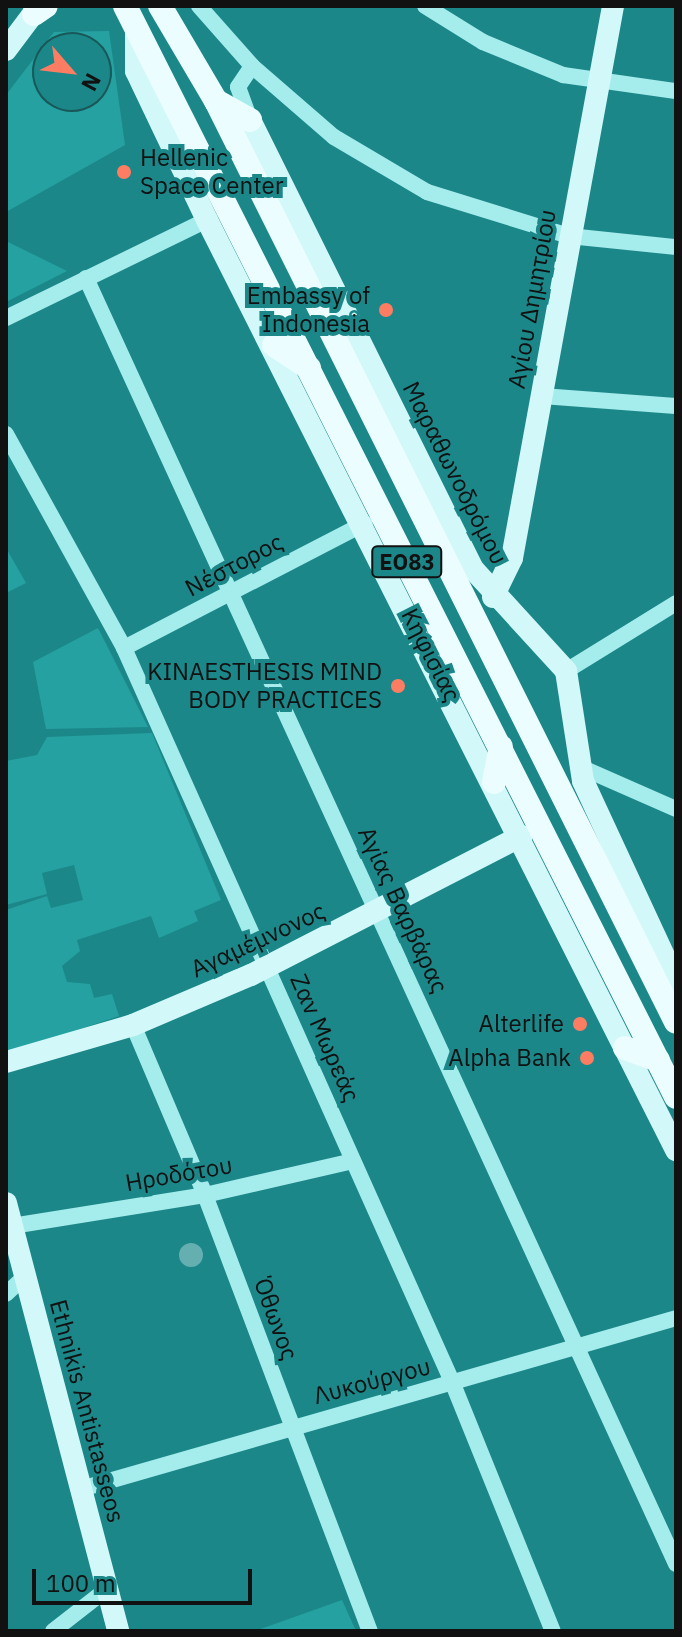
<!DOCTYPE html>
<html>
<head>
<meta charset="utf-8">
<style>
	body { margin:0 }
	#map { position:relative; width:682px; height:1637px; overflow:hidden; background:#1c8789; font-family:"IBM Plex Sans",sans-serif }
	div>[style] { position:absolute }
	.green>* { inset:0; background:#25a1a2 }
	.water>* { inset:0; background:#65afb0 }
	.round { border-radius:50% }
	.street>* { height:16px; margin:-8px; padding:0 8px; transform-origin:8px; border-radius:8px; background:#a5ecec }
	.secondary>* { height:22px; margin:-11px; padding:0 11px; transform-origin:11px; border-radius:11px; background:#d2f8f9 }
	.primary>* { height:24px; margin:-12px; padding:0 12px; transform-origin:12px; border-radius:12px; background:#ebfdff }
	.dots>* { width:22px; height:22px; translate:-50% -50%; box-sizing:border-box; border:4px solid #1c8789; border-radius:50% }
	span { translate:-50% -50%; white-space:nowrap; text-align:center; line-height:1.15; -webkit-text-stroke:8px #1c8789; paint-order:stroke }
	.shield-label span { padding:2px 6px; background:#1c8789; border:2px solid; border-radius:6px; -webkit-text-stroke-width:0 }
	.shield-label { font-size:22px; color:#111; font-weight:700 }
	.poi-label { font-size:24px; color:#111 }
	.left { translate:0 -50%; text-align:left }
	.right { translate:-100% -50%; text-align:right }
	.street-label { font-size:24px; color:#111 }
	.frame { position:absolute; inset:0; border:8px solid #111; pointer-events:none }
	.north { position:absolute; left:32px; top:32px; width:80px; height:80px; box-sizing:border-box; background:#1c8789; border:2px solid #185859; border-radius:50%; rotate:118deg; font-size:22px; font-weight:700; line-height:32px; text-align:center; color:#111 }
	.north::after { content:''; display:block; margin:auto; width:28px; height:36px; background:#fd7d63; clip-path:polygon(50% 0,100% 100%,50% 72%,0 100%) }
	.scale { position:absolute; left:32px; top:1569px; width:220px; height:36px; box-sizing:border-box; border:4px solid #111; border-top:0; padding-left:10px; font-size:24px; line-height:28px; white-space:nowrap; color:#111; -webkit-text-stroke:6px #1c8789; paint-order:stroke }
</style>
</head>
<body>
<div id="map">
	<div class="green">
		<i style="clip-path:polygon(evenodd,109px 31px,125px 145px,6px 212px,6px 95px,54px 32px,109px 31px,48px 48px,96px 48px,96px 96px,48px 96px,48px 48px)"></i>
		<i style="clip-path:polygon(6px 241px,67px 271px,6px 302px)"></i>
		<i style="clip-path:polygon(6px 548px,26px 583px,6px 593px)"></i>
		<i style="clip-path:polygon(98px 628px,148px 727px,46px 729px,33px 662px)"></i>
		<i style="clip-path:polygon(152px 733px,221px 900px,194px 911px,198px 921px,159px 938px,151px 916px,77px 940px,80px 951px,62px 966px,67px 982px,90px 984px,94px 998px,112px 994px,119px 1016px,6px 1054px,6px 910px,47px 896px,51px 908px,83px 900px,74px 865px,42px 873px,47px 894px,6px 905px,6px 761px,37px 755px,47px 737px)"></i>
		<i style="clip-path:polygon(342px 1600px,356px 1631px,255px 1631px)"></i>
	</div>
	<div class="water">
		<i class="round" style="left:179px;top:1243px;width:24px;height:24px"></i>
	</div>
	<div class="street">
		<i style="left:199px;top:6px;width:80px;rotate:48.5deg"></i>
		<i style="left:252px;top:66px;width:108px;rotate:40.9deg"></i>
		<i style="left:334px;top:137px;width:108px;rotate:30.6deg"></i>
		<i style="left:427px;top:192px;width:149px;rotate:17.2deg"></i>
		<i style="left:569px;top:236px;width:108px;rotate:5.9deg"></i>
		<i style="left:425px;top:6px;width:68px;rotate:31.8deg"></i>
		<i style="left:483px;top:42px;width:87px;rotate:22.4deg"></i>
		<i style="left:563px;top:75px;width:114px;rotate:8.1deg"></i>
		<i style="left:250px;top:120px;width:35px;rotate:-110deg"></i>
		<i style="left:238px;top:87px;width:25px;rotate:-56deg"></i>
		<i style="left:86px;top:278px;width:1415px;rotate:65.35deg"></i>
		<i style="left:6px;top:318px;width:224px;rotate:-26deg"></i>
		<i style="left:542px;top:396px;width:134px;rotate:4.3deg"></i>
		<i style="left:6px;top:434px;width:244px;rotate:61.1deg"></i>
		<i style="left:124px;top:648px;width:806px;rotate:65.91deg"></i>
		<i style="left:453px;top:1384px;width:266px;rotate:68deg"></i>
		<i style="left:124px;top:648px;width:271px;rotate:-27.4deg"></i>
		<i style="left:566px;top:671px;width:129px;rotate:-31.7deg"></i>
		<i style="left:578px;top:766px;width:107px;rotate:23.7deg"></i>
		<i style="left:133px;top:1025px;width:185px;rotate:67deg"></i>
		<i style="left:205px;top:1195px;width:466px;rotate:69.3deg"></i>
		<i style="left:12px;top:1226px;width:195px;rotate:-9.1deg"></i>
		<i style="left:205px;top:1195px;width:152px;rotate:-12.9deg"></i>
		<i style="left:6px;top:1294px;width:26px;rotate:-43deg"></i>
		<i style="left:81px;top:1489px;width:619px;rotate:-16.03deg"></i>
		<i style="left:53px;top:1631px;width:68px;rotate:-37.9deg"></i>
	</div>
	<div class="secondary">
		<i style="left:136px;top:29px;width:42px;rotate:90deg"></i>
		<i style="left:136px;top:71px;width:165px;rotate:64.5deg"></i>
		<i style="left:207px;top:220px;width:1042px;rotate:63.24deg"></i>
		<i style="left:6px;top:50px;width:55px;rotate:-53.1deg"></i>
		<i style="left:250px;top:120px;width:501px;rotate:63.59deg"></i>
		<i style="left:473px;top:569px;width:138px;rotate:47.6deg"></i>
		<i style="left:566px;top:671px;width:111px;rotate:81.2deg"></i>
		<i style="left:583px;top:781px;width:221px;rotate:65.1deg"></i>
		<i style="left:493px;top:597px;width:43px;rotate:-64deg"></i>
		<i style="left:512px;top:558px;width:561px;rotate:-79.63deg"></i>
		<i style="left:6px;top:1062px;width:132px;rotate:-16.2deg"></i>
		<i style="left:133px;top:1025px;width:128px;rotate:-23deg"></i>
		<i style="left:251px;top:975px;width:304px;rotate:-27.2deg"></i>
		<i style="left:6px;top:1203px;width:442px;rotate:75.3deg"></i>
	</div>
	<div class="primary">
		<i style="left:125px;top:6px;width:1222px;rotate:63.2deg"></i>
		<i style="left:160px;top:6px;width:110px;rotate:59.5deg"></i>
		<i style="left:216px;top:101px;width:1029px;rotate:63.46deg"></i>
		<i style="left:34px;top:14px;width:14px;rotate:-34deg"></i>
		<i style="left:216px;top:101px;width:39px;rotate:29deg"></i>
		<i style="left:274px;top:345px;width:42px;rotate:33.3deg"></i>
		<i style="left:494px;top:782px;width:36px;rotate:-79deg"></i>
		<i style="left:625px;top:1048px;width:35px;rotate:20deg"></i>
	</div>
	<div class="dots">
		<i style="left:124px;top:172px;background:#fd7d63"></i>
		<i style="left:386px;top:310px;background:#fd7d63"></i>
		<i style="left:398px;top:686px;background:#fd7d63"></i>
		<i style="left:580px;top:1024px;background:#fd7d63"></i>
		<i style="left:587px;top:1058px;background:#fd7d63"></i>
	</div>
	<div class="shield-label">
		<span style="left:407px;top:562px">ΕΟ83</span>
	</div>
	<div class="poi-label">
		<span class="left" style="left:140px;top:172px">Hellenic<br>Space Center</span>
		<span class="right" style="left:370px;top:310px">Embassy of<br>Indonesia</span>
		<span class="right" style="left:382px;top:686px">KINAESTHESIS MIND<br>BODY PRACTICES</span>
		<span class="right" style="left:564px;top:1024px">Alterlife</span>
		<span class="right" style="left:571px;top:1058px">Alpha Bank</span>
	</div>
	<div class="street-label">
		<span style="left:532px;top:299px;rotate:-80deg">Αγίου Δημητρίου</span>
		<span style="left:455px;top:473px;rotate:63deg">Μαραθωνοδρόμου</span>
		<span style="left:234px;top:565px;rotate:-28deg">Νέστορος</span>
		<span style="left:431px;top:655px;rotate:63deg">Κηφισίας</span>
		<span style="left:403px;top:910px;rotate:65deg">Αγίας Βαρβάρας</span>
		<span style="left:258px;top:940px;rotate:-25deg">Αγαμέμνονος</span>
		<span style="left:325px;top:1038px;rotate:66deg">Ζαν Μωρεάς</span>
		<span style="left:179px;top:1174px;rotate:-10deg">Ηροδότου</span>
		<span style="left:276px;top:1319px;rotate:70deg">Όθωνος</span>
		<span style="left:372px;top:1381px;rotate:-15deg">Λυκούργου</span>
		<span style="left:87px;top:1411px;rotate:75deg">Ethnikis Antistasseos</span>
	</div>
	<div class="frame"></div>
	<div class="north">N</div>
	<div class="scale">100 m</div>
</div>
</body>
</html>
